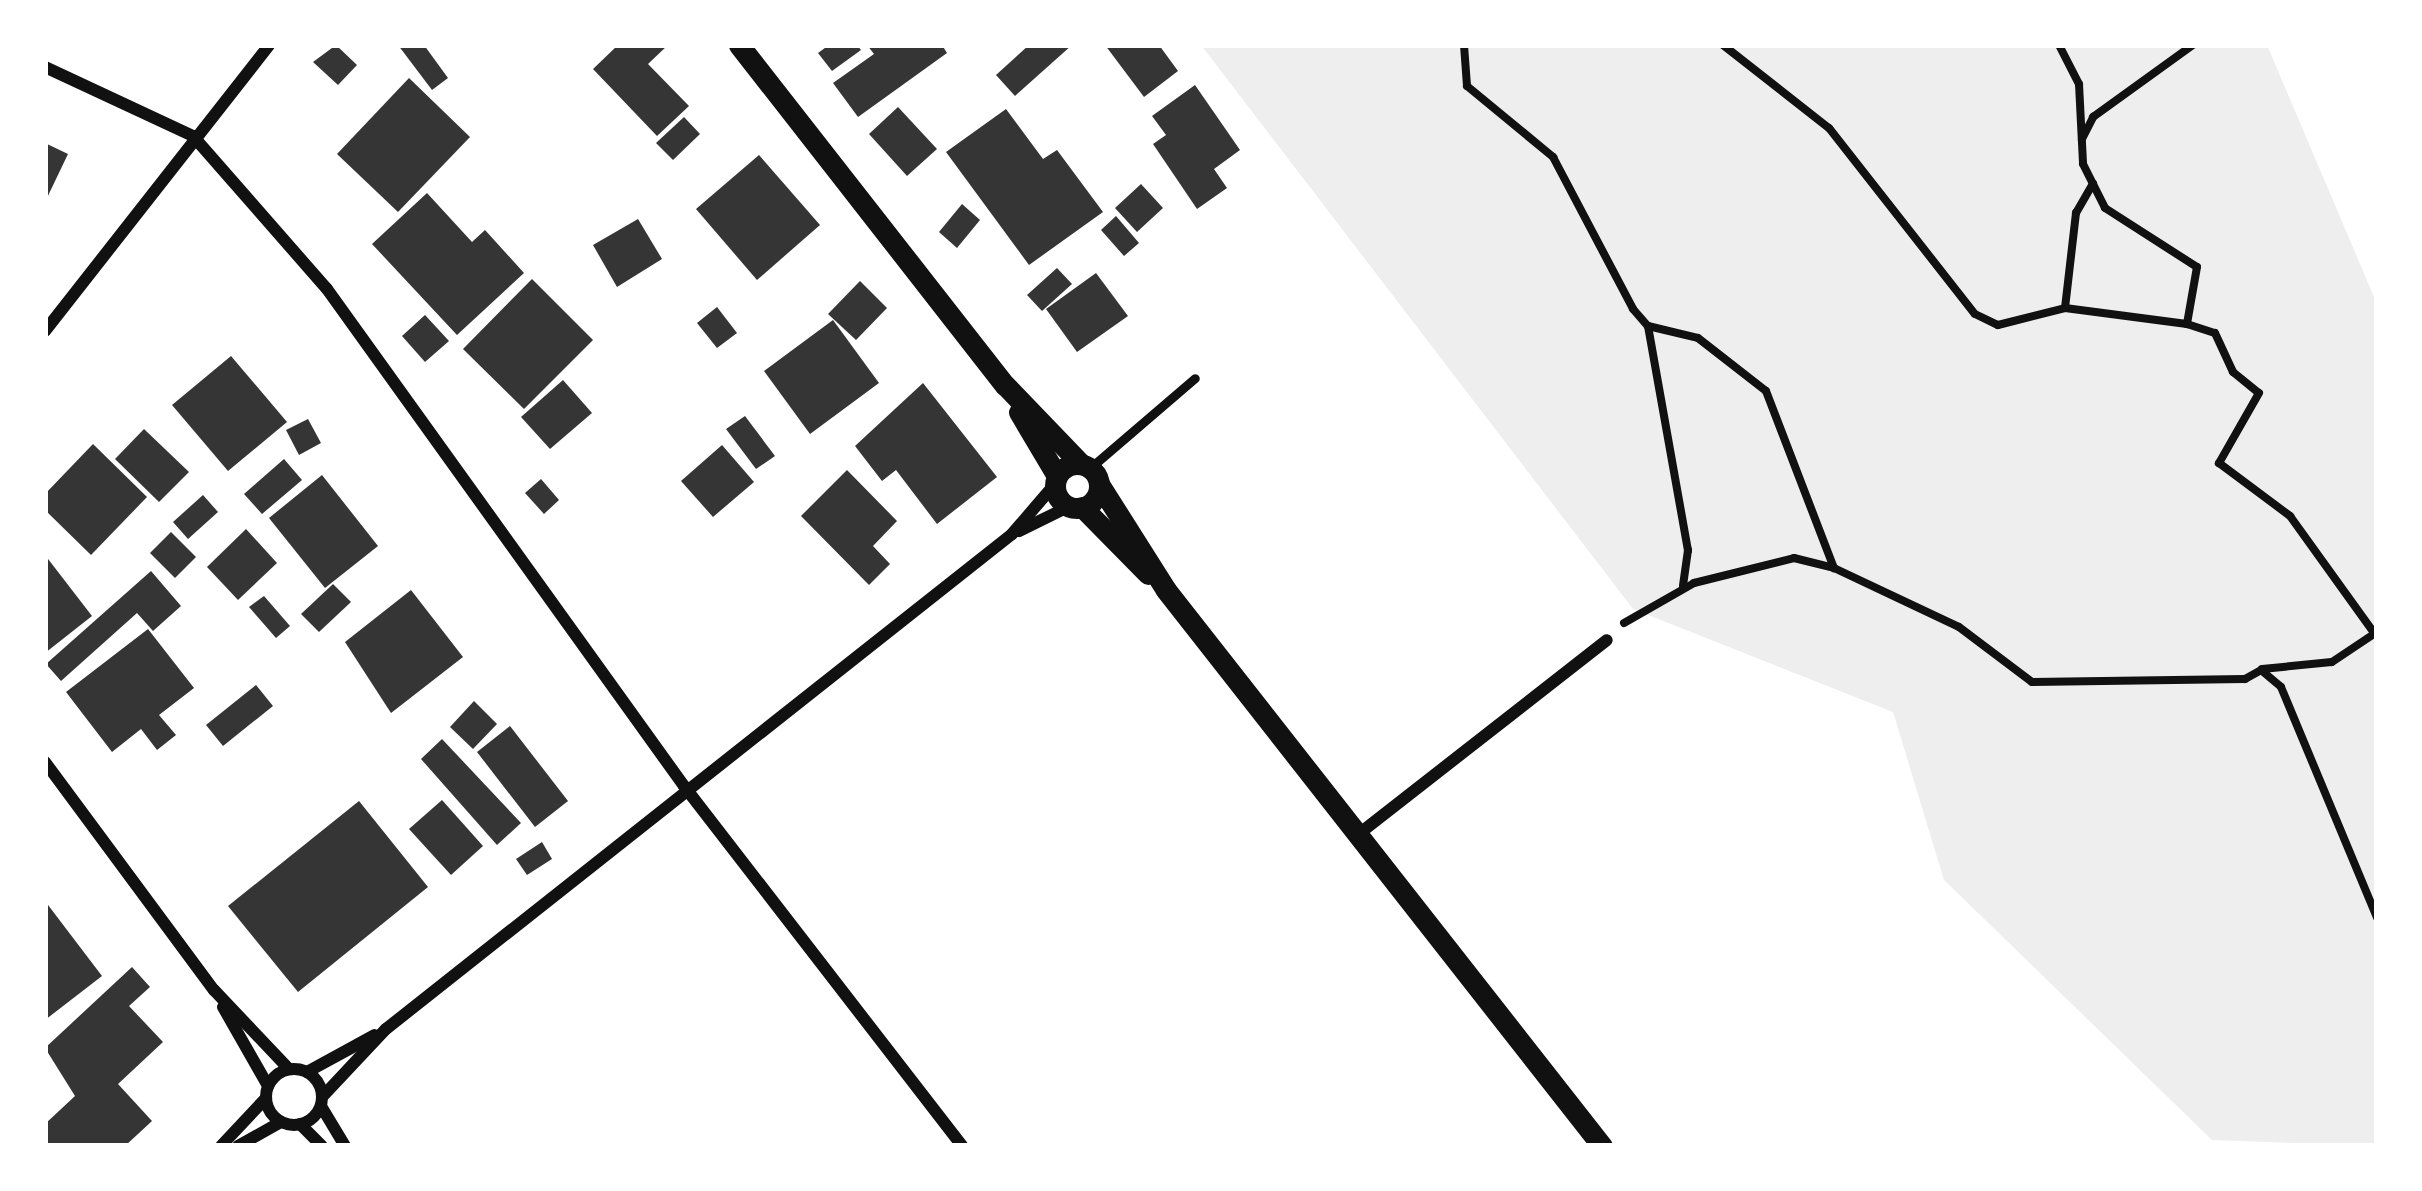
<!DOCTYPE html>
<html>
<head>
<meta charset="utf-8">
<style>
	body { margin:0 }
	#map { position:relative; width:2422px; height:1191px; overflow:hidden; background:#fff; font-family:"IBM Plex Sans",sans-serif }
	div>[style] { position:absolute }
	.green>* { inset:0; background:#eee }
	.building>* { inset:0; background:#353535 }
	.path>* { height:8px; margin:-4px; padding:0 4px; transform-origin:4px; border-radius:4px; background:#111 }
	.service>* { height:9px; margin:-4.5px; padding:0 4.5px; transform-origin:4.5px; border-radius:4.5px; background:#111 }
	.minor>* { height:12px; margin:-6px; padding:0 6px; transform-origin:6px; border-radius:6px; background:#111 }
	.minor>.ring { margin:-6px; padding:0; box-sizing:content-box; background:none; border:12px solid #111; border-radius:50% }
	.tertiary>* { height:21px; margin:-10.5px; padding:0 10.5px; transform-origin:10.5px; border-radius:10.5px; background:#111 }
	.tertiary>.ring { margin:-10.5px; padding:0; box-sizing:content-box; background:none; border:21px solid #111; border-radius:50% }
	span { translate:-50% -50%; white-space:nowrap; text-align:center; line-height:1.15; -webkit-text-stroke:9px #fff; paint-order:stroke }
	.frame { position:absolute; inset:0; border:48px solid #fff; pointer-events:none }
</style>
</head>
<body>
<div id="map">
	<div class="green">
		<i style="clip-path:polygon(1201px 45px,2267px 45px,2377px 304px,2377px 1146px,2212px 1140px,1944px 880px,1893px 712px,1633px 609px)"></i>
	</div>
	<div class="building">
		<i style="clip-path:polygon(336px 45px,357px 65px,338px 85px,313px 62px)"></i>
		<i style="clip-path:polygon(398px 45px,424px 45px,448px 78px,432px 90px)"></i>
		<i style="clip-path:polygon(618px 45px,668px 45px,648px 64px,689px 106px,657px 136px,593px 69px)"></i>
		<i style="clip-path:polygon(829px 45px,857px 45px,861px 50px,832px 71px,818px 53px)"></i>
		<i style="clip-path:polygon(867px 45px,942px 45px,947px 53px,858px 117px,833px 83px,874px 54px)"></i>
		<i style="clip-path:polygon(1029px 45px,1072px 45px,1015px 96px,996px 75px)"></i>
		<i style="clip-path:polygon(1105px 45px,1159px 45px,1178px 71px,1144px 97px)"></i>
		<i style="clip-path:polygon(409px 78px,470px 137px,398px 212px,337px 154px)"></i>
		<i style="clip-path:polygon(1195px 85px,1240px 150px,1214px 169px,1227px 188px,1197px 209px,1153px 144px,1166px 135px,1152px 116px)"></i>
		<i style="clip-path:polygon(898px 107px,937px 149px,907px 176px,869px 134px)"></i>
		<i style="clip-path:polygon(1006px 109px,1043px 159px,1057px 150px,1103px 212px,1029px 265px,946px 152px)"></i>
		<i style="clip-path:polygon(684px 117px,700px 134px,673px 160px,656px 143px)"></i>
		<i style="clip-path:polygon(45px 143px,68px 154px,45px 202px)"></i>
		<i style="clip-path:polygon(759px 155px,820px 225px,757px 280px,696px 209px)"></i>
		<i style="clip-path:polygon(1141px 184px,1163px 208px,1137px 232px,1115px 208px)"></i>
		<i style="clip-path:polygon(427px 193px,472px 242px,485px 230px,524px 273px,457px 335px,372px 244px)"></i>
		<i style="clip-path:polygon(962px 204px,980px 220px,957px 248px,939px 232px)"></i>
		<i style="clip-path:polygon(1116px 216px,1139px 243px,1124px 256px,1101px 230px)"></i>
		<i style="clip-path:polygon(638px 219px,662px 259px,617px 287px,593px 245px)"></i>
		<i style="clip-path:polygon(1057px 268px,1072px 284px,1042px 311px,1027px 295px)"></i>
		<i style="clip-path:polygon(1096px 273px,1128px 316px,1077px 352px,1046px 309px)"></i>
		<i style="clip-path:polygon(532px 279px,593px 340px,524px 409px,463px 349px)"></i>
		<i style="clip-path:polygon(860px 281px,887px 308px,856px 340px,828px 314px)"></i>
		<i style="clip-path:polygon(717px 307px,737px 333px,717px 348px,697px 323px)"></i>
		<i style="clip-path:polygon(425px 315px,449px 341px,425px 362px,402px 336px)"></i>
		<i style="clip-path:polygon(833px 320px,879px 383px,810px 434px,764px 371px)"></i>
		<i style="clip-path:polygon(231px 356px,287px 422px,228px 471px,172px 405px)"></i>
		<i style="clip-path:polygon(563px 380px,592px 413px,550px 449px,521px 417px)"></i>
		<i style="clip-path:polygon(923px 383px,997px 477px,937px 524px,896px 470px,882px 481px,855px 446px)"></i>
		<i style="clip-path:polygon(745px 416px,775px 456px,756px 469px,726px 429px)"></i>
		<i style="clip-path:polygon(308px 419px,321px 443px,299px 455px,286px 430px)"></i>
		<i style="clip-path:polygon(144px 429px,189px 472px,159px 502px,115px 459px)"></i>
		<i style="clip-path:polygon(93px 444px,147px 497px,91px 555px,45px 510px,45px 494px)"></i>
		<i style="clip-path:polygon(722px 445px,754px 482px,713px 517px,681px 481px)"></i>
		<i style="clip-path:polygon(284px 459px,302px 480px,262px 514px,244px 494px)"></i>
		<i style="clip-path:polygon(847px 470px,897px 521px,873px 546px,890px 564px,869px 585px,801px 516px)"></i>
		<i style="clip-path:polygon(322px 475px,378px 546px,325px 588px,269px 518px)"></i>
		<i style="clip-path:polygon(541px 479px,559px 500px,544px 514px,525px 493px)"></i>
		<i style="clip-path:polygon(203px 495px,218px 512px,188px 539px,173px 522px)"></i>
		<i style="clip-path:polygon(246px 529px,277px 563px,238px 600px,207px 567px)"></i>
		<i style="clip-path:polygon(171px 532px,196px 557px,175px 578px,150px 553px)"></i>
		<i style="clip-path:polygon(45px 555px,92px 616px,45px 653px)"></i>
		<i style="clip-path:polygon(151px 571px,181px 606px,153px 631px,137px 613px,61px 681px,46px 664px)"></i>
		<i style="clip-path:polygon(333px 584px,351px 602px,319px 632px,301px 614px)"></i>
		<i style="clip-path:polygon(411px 590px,463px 657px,391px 713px,345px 642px)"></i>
		<i style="clip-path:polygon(264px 596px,290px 626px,276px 638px,249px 607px)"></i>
		<i style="clip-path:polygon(148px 629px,194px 688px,159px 715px,176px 735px,157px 750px,141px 729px,112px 752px,66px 692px)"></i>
		<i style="clip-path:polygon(256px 685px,273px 706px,223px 746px,206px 725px)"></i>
		<i style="clip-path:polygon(474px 701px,497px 724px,473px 749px,450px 727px)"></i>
		<i style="clip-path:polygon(510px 726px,568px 801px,535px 827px,477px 752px)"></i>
		<i style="clip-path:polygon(442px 739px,521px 823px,497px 845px,421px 759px)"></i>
		<i style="clip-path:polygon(442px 800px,483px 846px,451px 875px,409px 829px)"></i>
		<i style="clip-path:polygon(359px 801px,428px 887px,298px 992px,228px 906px)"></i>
		<i style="clip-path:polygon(542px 842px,552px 859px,527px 875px,516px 859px)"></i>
		<i style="clip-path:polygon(45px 901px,102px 976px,45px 1020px)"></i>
		<i style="clip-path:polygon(132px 967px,150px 987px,129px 1006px,163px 1042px,118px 1084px,152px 1121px,125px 1146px,45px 1146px,45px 1124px,75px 1096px,45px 1048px)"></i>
	</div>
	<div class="path">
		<i style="left:1464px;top:45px;width:41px;rotate:85.8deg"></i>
		<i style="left:1467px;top:86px;width:112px;rotate:39.5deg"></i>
		<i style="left:1553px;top:157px;width:172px;rotate:62.2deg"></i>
		<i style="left:1633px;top:309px;width:23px;rotate:49deg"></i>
		<i style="left:1648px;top:326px;width:51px;rotate:13.5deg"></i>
		<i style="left:1698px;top:338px;width:86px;rotate:37.9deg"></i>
		<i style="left:1766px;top:391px;width:190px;rotate:69deg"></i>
		<i style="left:1834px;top:568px;width:138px;rotate:25.3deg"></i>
		<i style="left:1959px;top:627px;width:91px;rotate:37deg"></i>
		<i style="left:2032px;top:682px;width:213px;rotate:-0.8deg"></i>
		<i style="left:2245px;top:679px;width:18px;rotate:-29deg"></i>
		<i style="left:2261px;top:670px;width:26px;rotate:40deg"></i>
		<i style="left:2281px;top:687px;width:250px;rotate:67.4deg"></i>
		<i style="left:1723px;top:45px;width:135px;rotate:38.1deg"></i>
		<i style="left:1829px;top:128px;width:236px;rotate:51.9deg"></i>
		<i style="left:1975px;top:314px;width:25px;rotate:26deg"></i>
		<i style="left:1998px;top:325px;width:69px;rotate:-14.2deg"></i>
		<i style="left:2065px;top:308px;width:123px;rotate:7.5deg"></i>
		<i style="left:2059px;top:45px;width:44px;rotate:62.9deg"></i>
		<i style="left:2079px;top:84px;width:80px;rotate:87.1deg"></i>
		<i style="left:2083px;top:164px;width:49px;rotate:63.4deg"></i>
		<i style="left:2105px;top:208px;width:109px;rotate:32.7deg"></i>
		<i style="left:2197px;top:267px;width:58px;rotate:100deg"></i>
		<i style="left:2187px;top:324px;width:29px;rotate:18deg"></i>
		<i style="left:2215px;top:333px;width:43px;rotate:65.2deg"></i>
		<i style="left:2233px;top:372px;width:33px;rotate:39deg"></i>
		<i style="left:2259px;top:393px;width:81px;rotate:119.7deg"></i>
		<i style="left:2219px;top:463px;width:89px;rotate:36.7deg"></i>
		<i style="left:2290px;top:516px;width:140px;rotate:54.3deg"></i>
		<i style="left:2082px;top:139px;width:25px;rotate:-63deg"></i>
		<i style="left:2093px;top:117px;width:123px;rotate:-35.8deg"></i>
		<i style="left:2065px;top:308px;width:96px;rotate:-83.4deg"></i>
		<i style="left:2076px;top:213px;width:34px;rotate:-60deg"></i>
		<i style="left:1648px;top:326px;width:228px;rotate:79.9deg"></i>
		<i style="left:1688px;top:550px;width:36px;rotate:98deg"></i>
		<i style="left:1624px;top:623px;width:81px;rotate:-29.7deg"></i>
		<i style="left:1694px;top:583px;width:103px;rotate:-14deg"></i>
		<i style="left:1794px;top:558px;width:41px;rotate:14deg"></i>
		<i style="left:2262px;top:669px;width:70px;rotate:-5.7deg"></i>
		<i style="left:2332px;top:662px;width:54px;rotate:-33.7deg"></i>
	</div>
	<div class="service">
		<i style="left:1090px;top:468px;width:138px;rotate:-40.6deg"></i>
	</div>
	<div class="minor">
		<i style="left:45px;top:67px;width:163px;rotate:25deg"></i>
		<i style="left:193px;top:136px;width:203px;rotate:48.8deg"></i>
		<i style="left:327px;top:289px;width:612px;rotate:54.31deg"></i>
		<i style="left:684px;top:786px;width:455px;rotate:52.3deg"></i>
		<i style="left:45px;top:331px;width:363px;rotate:-51.9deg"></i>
		<i style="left:1019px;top:531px;width:57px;rotate:-26.1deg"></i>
		<i style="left:45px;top:762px;width:284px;rotate:53.5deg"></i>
		<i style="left:214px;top:990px;width:109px;rotate:46.5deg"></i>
		<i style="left:1360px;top:833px;width:313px;rotate:-38deg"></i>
		<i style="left:223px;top:1007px;width:91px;rotate:60.3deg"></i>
		<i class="ring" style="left:266px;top:1069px;width:44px;height:44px"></i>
		<i style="left:307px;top:1072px;width:77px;rotate:-28.6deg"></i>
		<i style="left:323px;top:1096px;width:92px;rotate:-46.8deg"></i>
		<i style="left:386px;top:1029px;width:798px;rotate:-38.33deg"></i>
		<i style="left:1012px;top:534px;width:66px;rotate:-49.3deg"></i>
		<i style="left:321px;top:1106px;width:47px;rotate:59deg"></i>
		<i style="left:300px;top:1124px;width:31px;rotate:45deg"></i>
		<i style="left:221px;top:1146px;width:66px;rotate:-46.8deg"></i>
		<i style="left:238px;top:1146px;width:49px;rotate:-29.2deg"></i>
	</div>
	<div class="tertiary">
		<i style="left:739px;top:45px;width:432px;rotate:52deg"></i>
		<i style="left:1005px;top:385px;width:110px;rotate:46.1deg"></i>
		<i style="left:1019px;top:412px;width:74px;rotate:59.3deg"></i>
		<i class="ring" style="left:1055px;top:464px;width:23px;height:23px"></i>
		<i style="left:1099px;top:484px;width:125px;rotate:57.7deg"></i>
		<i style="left:1166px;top:590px;width:707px;rotate:51.9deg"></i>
		<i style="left:1082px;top:507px;width:94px;rotate:45.4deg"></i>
	</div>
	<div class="frame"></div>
</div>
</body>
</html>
